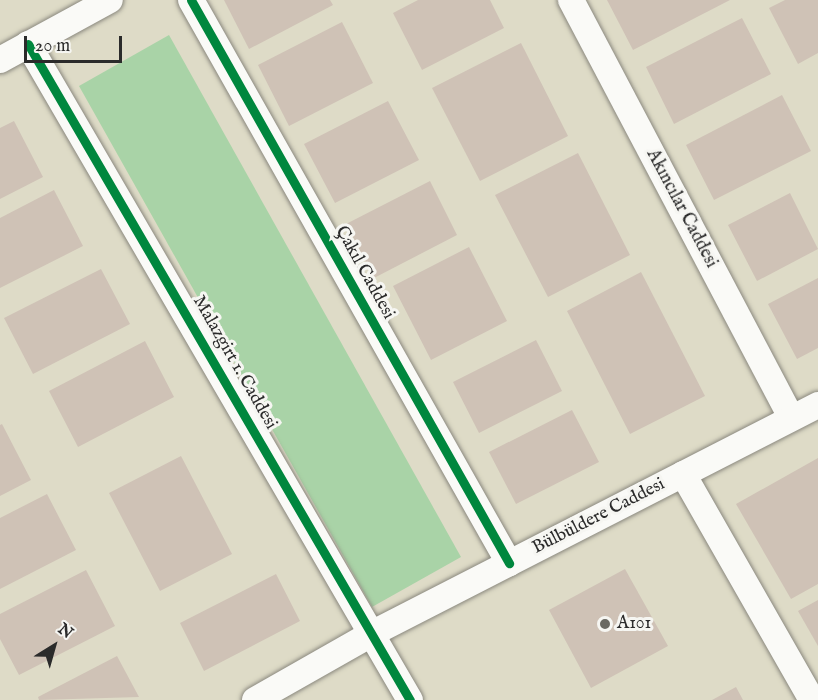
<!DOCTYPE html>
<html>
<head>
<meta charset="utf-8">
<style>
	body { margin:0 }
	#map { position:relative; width:818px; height:700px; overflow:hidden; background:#dedbc7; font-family:"IM FELL English",serif }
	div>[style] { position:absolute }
	.green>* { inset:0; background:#a9d3a7 }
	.building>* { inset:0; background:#cfc2b6 }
	.roads { filter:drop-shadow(0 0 2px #8a887e) drop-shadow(0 0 2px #8a887e) }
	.minor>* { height:26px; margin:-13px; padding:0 13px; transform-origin:13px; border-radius:13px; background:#fafaf7 }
	.cycleway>* { height:9px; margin:-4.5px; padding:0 4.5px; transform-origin:4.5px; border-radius:4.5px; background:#00873e }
	.dots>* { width:16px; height:16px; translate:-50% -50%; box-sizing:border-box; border:3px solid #f6f6f2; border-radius:50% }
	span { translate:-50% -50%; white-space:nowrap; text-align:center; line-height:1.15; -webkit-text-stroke:6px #f6f6f2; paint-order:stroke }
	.street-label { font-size:18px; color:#2b2b2b }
	.poi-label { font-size:18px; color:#2b2b2b }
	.left { translate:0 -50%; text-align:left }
	.north { position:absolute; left:24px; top:616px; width:60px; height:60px; -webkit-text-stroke:4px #f6f6f2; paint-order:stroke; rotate:37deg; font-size:16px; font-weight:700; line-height:24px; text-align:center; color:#2b2b2b }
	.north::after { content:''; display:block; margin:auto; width:21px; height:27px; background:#2b2b2b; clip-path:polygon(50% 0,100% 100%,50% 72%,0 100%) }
	.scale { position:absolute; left:24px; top:36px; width:98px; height:27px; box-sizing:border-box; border:3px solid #2b2b2b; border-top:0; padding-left:8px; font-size:18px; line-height:21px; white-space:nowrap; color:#2b2b2b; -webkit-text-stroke:4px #f6f6f2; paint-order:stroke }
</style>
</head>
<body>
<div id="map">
	<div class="green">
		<i style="clip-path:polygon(169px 35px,461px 557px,372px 607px,79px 86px)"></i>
	</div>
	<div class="building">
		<i style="clip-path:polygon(224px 0,330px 0,333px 5px,249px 49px)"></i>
		<i style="clip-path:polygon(418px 0,490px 0,504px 28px,422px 70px,393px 13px)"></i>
		<i style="clip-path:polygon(607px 0,730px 0,633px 50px)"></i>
		<i style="clip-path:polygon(785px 0,818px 0,818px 53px,798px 64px,769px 8px)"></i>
		<i style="clip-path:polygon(742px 18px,771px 74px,674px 124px,646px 67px)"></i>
		<i style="clip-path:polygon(342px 22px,373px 83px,289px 126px,258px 65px)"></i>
		<i style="clip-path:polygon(521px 43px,568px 136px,480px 181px,432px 88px)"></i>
		<i style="clip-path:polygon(782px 95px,811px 151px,714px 200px,686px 145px)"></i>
		<i style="clip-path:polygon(388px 101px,419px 160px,335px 203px,304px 144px)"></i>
		<i style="clip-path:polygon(14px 121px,43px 177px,0 199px,0 128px)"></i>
		<i style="clip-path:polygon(578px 153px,630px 255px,548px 297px,495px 195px)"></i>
		<i style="clip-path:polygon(430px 181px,457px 235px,374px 278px,346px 224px)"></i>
		<i style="clip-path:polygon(54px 190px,83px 246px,0 288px,0 218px)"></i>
		<i style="clip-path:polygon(790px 193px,818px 249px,757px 281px,728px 225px)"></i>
		<i style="clip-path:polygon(469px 247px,507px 321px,431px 360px,393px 286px)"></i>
		<i style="clip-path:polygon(101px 269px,130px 324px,33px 374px,4px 318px)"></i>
		<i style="clip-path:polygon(641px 272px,705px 396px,630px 434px,567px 311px)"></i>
		<i style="clip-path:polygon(818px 278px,818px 348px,797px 359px,768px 304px)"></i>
		<i style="clip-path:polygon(536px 340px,562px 391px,479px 433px,453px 382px)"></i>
		<i style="clip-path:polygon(145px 341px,174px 397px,78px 447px,49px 391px)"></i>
		<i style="clip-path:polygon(572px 410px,599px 462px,516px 504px,489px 452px)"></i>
		<i style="clip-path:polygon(2px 424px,31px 480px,0 496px,0 425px)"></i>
		<i style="clip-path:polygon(181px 456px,232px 554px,160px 591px,109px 493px)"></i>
		<i style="clip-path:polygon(818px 458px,818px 584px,791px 599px,736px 504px)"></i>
		<i style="clip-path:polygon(47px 494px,76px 550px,0 589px,0 518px)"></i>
		<i style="clip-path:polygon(625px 569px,668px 646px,591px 688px,549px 610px)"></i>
		<i style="clip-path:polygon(86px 570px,115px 626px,19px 675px,0 639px,0 614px)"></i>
		<i style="clip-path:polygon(276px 574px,300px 621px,204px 671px,180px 623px)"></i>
		<i style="clip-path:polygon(818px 600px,818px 646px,798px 611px)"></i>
		<i style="clip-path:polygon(117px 656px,139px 697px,39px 700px,38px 697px)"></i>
		<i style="clip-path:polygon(736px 687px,743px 700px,712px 700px)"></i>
	</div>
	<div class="roads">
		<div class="minor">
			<i style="left:191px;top:0;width:647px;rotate:60.54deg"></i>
			<i style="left:571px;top:0;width:472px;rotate:62.2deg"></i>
			<i style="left:28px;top:44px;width:759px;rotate:59.79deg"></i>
			<i style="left:0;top:60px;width:125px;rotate:-28.6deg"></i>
			<i style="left:683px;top:474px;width:260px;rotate:60.3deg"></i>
			<i style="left:255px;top:700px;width:136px;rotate:-29.6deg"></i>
			<i style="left:373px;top:633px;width:500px;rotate:-27.13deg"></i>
		</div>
	</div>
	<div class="cycleway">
		<i style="left:191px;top:0;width:647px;rotate:60.54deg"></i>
		<i style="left:28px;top:44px;width:759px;rotate:59.79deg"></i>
	</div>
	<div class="dots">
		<i style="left:605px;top:624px;background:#6a6962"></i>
	</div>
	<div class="street-label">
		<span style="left:681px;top:209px;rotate:62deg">Akıncılar Caddesi</span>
		<span style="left:364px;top:273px;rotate:61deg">Çakıl Caddesi</span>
		<span style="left:234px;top:363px;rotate:60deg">Malazgirt 1. Caddesi</span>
		<span style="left:599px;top:517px;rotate:-27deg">Bülbüldere Caddesi</span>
	</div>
	<div class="poi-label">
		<span class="left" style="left:617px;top:624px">A101</span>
	</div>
	<div class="north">N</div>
	<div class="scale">20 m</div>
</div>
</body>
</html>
